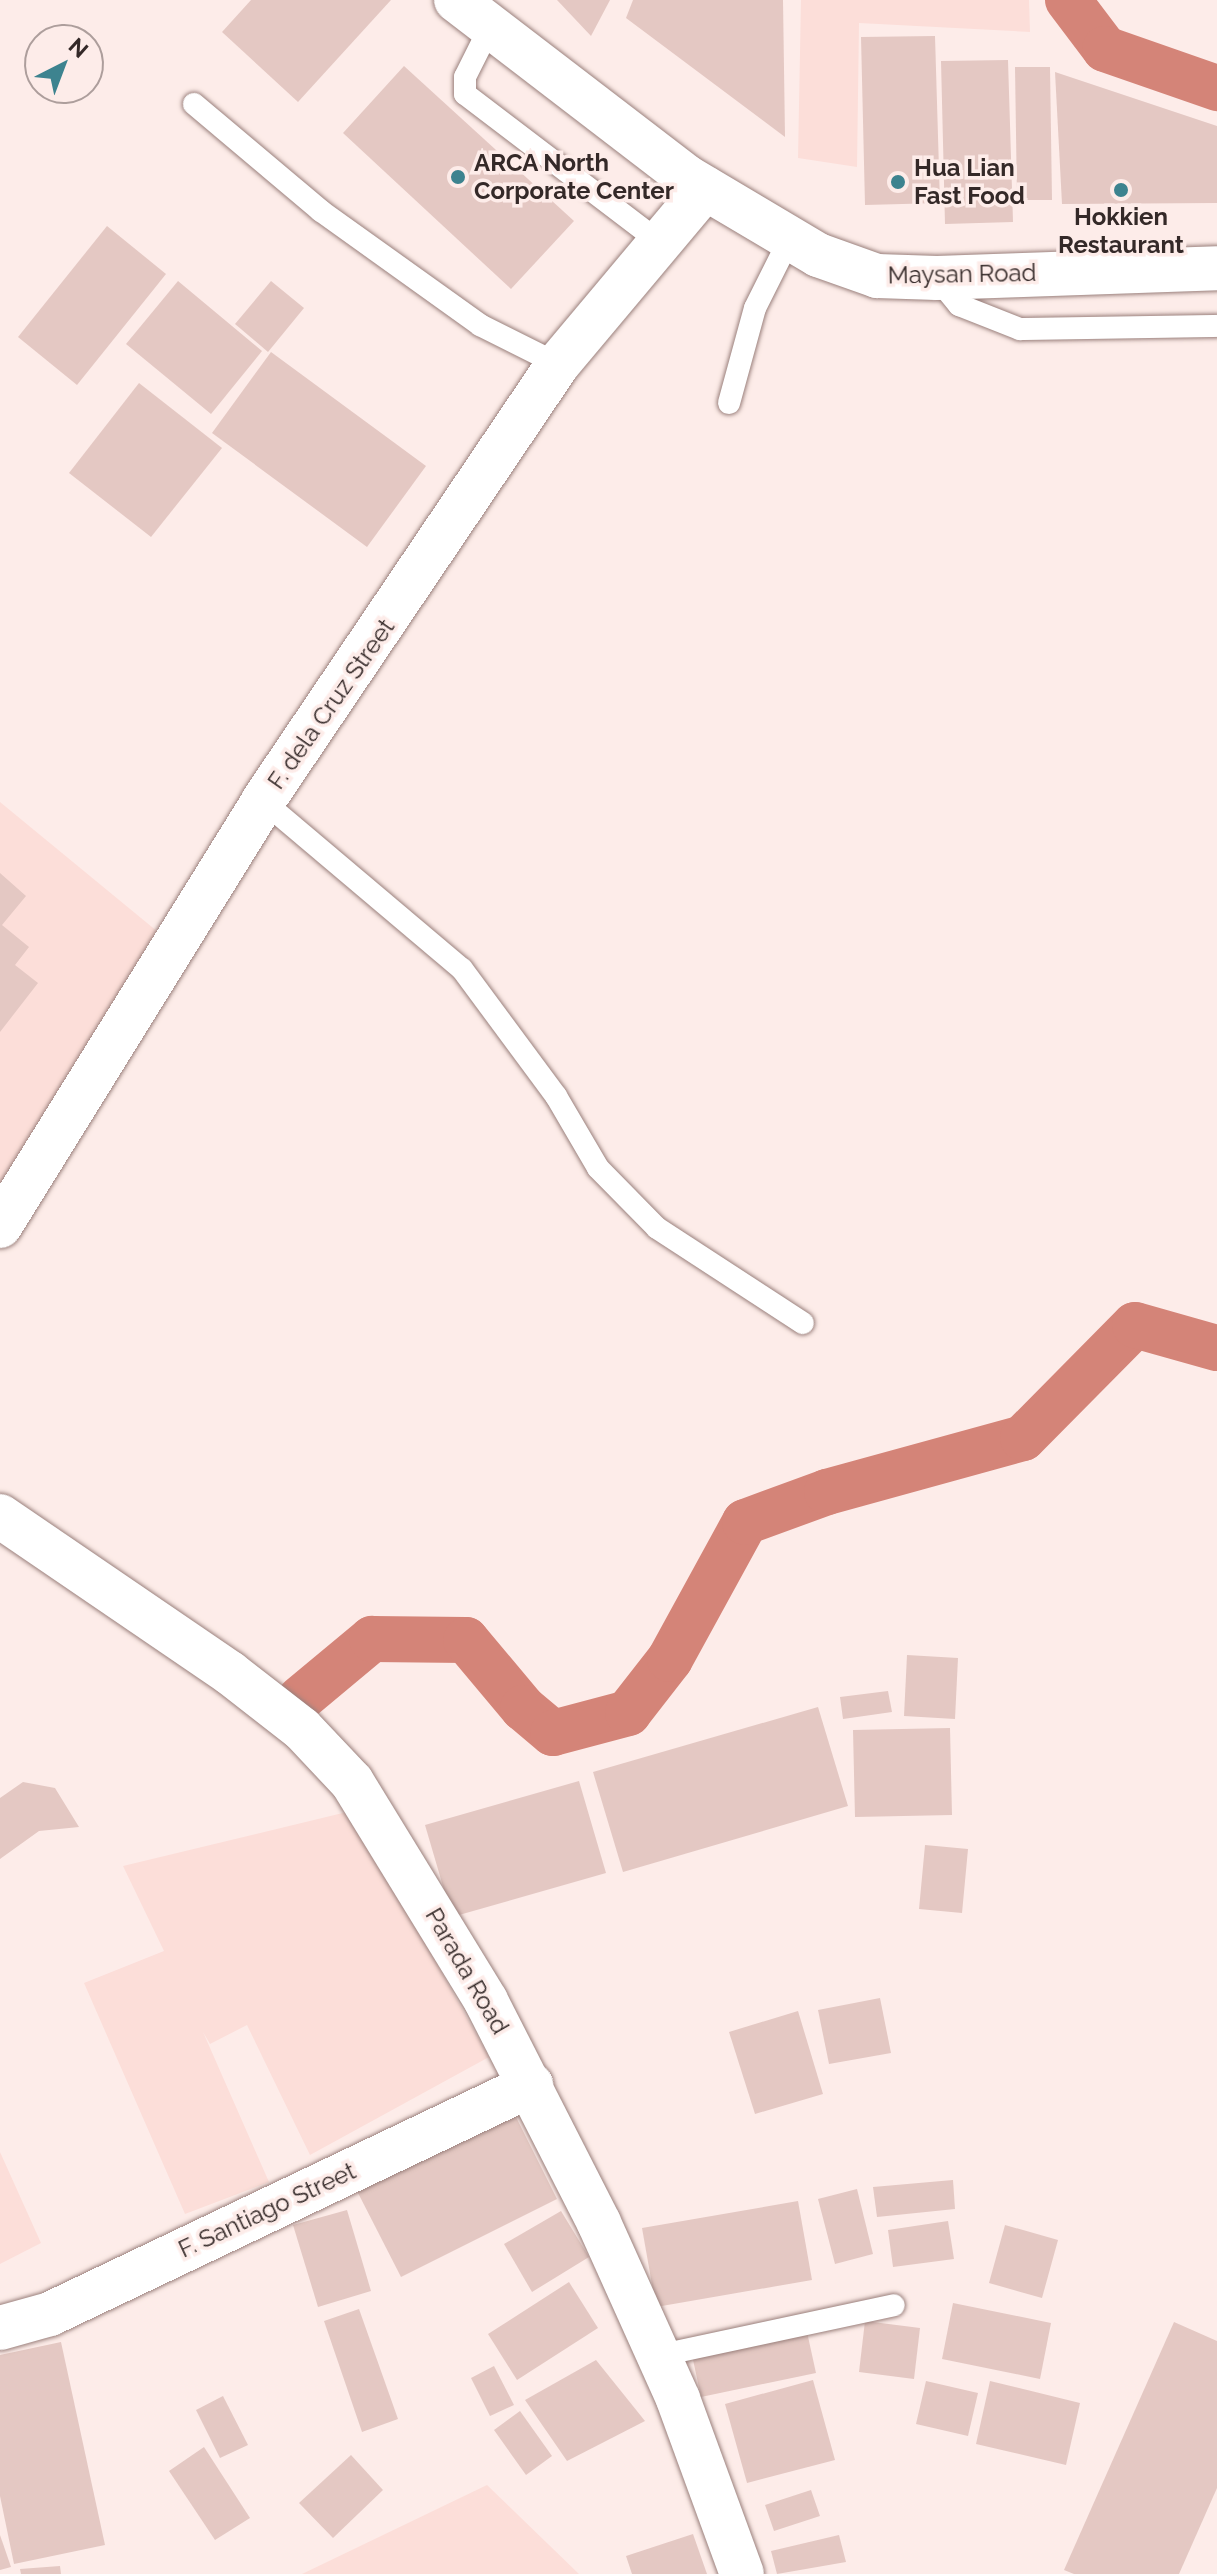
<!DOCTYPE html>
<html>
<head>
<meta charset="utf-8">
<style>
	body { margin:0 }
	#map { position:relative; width:1217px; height:2574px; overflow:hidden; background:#fdece9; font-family:Raleway,sans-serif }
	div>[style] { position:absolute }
	.built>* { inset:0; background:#fcded9 }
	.canal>* { height:46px; margin:-23px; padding:0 23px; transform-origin:23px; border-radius:23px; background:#d48478 }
	.building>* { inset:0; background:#e4c8c3 }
	.roads { filter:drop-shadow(0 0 2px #9a807c) drop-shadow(0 0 2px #9a807c) }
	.service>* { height:22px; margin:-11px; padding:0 11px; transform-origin:11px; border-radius:11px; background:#fff }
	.minor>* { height:44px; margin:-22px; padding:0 22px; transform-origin:22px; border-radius:22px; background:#fff }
	.tertiary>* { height:44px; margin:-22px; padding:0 22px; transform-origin:22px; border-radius:22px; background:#fff }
	.primary>* { height:44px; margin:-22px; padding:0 22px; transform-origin:22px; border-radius:22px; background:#fff }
	.dots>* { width:22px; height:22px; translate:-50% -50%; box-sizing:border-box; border:4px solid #fdece9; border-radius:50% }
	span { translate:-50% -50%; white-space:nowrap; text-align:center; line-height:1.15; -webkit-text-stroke:7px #fdece9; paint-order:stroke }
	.poi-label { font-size:24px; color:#342928; font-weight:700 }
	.left { translate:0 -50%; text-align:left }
	.street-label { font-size:24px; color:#342928 }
	.north { position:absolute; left:24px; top:24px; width:80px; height:80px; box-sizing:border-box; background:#fdece9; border:2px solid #ad9e9c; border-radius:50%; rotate:42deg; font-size:22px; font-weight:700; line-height:32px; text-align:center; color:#342928 }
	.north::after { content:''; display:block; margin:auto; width:28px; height:36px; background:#3d838f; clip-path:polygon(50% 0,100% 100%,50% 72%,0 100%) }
</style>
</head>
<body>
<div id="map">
	<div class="built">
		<i style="clip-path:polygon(801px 0,1029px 0,1030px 32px,859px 23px,857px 167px,798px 158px)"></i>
		<i style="clip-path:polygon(0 802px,158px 932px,0 1202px)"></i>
		<i style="clip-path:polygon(351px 1811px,489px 2057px,310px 2155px,247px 2025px,210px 2044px,203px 2032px,269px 2182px,185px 2214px,84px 1983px,164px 1951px,123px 1866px)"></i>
		<i style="clip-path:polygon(0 2152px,41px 2243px,0 2264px)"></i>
		<i style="clip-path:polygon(487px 2485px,579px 2574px,302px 2574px)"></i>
	</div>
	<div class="canal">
		<i style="left:1068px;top:0;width:61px;rotate:52.9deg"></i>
		<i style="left:1105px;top:49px;width:119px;rotate:19.2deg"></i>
		<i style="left:300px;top:1699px;width:94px;rotate:-39.8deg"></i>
		<i style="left:372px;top:1639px;width:94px;rotate:0.6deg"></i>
		<i style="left:466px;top:1640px;width:89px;rotate:50deg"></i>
		<i style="left:523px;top:1708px;width:39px;rotate:40deg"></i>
		<i style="left:553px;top:1733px;width:78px;rotate:-14.9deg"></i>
		<i style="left:628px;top:1713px;width:68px;rotate:-52.1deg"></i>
		<i style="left:670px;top:1659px;width:156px;rotate:-61.3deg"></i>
		<i style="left:745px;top:1522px;width:87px;rotate:-20.1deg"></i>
		<i style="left:827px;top:1492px;width:203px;rotate:-15.4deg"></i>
		<i style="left:1023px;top:1438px;width:159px;rotate:-45.3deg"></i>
		<i style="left:1135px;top:1325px;width:85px;rotate:15.7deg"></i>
	</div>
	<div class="building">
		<i style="clip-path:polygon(251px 0,391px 0,298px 102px,222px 32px)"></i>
		<i style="clip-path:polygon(557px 0,610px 0,591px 36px)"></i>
		<i style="clip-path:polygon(633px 0,783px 0,785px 137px,626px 18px)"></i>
		<i style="clip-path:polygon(935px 36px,940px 203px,865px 205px,861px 37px)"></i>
		<i style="clip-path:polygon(1008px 60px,1013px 222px,945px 224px,941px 61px)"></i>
		<i style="clip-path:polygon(404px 66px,574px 221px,511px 289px,343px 133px)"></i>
		<i style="clip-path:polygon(1015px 67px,1050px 67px,1052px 200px,1017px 200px)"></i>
		<i style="clip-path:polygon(1055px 72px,1217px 126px,1217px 203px,1062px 204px)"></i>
		<i style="clip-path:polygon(107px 226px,166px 274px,77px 385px,18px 337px)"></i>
		<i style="clip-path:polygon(178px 281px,262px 351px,211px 414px,126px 344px)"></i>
		<i style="clip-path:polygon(271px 281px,304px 308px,268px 352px,235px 324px)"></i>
		<i style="clip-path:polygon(271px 352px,426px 466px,367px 547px,212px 433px)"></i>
		<i style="clip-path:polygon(139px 383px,222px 448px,151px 537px,69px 473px)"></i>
		<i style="clip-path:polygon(0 873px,26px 896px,2px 925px,29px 947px,15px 965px,38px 983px,0 1032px)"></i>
		<i style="clip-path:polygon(907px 1655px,958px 1658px,955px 1719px,904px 1716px)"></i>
		<i style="clip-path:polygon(888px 1691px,892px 1712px,843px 1719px,840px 1697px)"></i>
		<i style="clip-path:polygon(818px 1707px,848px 1806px,623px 1872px,593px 1772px)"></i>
		<i style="clip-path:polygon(950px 1728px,952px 1815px,855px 1817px,853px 1730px)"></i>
		<i style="clip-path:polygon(579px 1781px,606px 1873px,452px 1917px,425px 1825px)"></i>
		<i style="clip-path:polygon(23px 1782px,55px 1788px,79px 1827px,39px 1831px,0 1859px,0 1798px)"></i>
		<i style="clip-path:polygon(925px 1845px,968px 1849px,962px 1913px,919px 1909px)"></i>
		<i style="clip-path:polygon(880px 1998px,891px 2053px,829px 2064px,818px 2010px)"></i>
		<i style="clip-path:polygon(798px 2011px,823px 2094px,755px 2114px,729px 2032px)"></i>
		<i style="clip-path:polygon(514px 2113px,557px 2199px,401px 2277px,357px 2191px)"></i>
		<i style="clip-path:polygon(953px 2180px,955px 2209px,877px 2217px,873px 2187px)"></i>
		<i style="clip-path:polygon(857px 2189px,873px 2254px,835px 2264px,818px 2199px)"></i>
		<i style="clip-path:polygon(798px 2201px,812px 2280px,656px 2307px,642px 2228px)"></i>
		<i style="clip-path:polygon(347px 2210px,371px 2291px,318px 2307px,293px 2225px)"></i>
		<i style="clip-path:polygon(561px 2211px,589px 2257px,532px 2292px,504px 2244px)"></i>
		<i style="clip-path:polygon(948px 2221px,954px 2259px,893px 2267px,888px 2230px)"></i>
		<i style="clip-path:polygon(1005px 2225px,1058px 2240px,1042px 2298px,989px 2283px)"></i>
		<i style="clip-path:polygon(569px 2282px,598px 2328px,517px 2380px,488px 2334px)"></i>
		<i style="clip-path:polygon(953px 2303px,1051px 2323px,1040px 2379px,942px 2359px)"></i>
		<i style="clip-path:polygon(359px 2309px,398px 2419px,362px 2432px,324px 2321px)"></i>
		<i style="clip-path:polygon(865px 2321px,920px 2328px,914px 2379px,859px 2372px)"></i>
		<i style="clip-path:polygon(1174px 2322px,1217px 2341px,1217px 2488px,1179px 2574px,1074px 2574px,1064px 2570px)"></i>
		<i style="clip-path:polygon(807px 2332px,816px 2373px,701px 2397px,692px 2355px)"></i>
		<i style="clip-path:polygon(61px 2342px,105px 2545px,14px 2564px,0 2496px,0 2355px)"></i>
		<i style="clip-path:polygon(596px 2360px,645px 2421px,567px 2461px,525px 2400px)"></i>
		<i style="clip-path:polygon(494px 2366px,514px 2405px,490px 2416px,471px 2378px)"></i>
		<i style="clip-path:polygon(813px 2380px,835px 2460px,747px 2483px,725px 2404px)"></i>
		<i style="clip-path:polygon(926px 2381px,978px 2393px,968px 2436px,916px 2424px)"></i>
		<i style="clip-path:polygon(990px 2381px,1080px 2403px,1066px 2465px,976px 2444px)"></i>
		<i style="clip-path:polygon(223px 2396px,248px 2445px,220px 2458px,196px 2410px)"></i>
		<i style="clip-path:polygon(520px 2411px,552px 2456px,526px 2475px,494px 2430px)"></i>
		<i style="clip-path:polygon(204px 2447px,250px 2518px,215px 2540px,169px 2471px)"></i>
		<i style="clip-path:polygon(351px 2455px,383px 2490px,333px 2538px,299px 2503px)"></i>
		<i style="clip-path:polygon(811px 2490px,820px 2516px,774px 2531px,765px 2505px)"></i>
		<i style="clip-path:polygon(693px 2534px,707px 2574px,632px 2574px,626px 2556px)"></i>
		<i style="clip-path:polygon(0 2535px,11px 2567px,0 2570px)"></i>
		<i style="clip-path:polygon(839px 2535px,846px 2562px,777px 2574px,771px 2551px)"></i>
		<i style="clip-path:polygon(60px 2566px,61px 2574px,21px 2574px,20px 2569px)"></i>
	</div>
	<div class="roads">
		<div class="service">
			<i style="left:490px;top:27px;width:56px;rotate:116.6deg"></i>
			<i style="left:465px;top:77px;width:17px;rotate:90deg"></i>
			<i style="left:465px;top:94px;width:244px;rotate:37.3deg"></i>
			<i style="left:194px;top:104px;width:166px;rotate:40.1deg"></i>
			<i style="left:321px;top:211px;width:196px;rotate:35.6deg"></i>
			<i style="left:480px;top:325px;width:87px;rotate:26.6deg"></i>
			<i style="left:937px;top:278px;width:35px;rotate:51deg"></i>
			<i style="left:959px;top:305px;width:66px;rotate:21.5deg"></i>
			<i style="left:1020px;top:329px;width:197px;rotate:-0.9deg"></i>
			<i style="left:729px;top:403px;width:98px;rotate:-74.7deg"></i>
			<i style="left:755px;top:308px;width:78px;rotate:-63.4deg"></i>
			<i style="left:263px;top:801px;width:260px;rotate:40.2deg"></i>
			<i style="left:462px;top:969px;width:158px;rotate:53.5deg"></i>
			<i style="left:556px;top:1096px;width:83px;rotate:59.7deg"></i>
			<i style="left:598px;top:1168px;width:84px;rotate:45.5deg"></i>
			<i style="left:657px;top:1228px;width:174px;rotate:33.1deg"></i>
			<i style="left:657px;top:2356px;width:242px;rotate:-12.1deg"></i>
		</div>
		<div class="minor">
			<i style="left:0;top:2328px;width:52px;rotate:-15.6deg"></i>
			<i style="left:50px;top:2314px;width:533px;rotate:-25.46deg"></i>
		</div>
		<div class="tertiary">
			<i style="left:0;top:1226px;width:500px;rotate:-58.2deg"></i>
			<i style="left:263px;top:801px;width:527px;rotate:-55.98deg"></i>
			<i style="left:558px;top:364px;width:229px;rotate:-50deg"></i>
			<i style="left:0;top:1516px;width:278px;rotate:34.3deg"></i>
			<i style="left:230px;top:1673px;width:91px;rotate:37.9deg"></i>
			<i style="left:302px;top:1729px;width:73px;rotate:46.7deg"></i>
			<i style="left:352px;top:1782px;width:257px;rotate:58.5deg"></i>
			<i style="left:486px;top:2001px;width:249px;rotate:63deg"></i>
			<i style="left:599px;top:2223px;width:193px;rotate:65.8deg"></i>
			<i style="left:678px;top:2399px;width:186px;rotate:69.9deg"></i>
		</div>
		<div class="primary">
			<i style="left:456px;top:0;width:289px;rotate:37.5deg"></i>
			<i style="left:685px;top:176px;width:155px;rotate:30.7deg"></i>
			<i style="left:818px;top:255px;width:63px;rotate:19.6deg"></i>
			<i style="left:877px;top:276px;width:60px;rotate:1.9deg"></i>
			<i style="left:937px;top:278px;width:280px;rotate:-2deg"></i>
		</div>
	</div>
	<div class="dots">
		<i style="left:458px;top:177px;background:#3d838f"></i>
		<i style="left:898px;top:182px;background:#3d838f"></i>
		<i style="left:1121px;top:190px;background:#3d838f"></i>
	</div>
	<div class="poi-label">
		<span class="left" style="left:474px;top:177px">ARCA North<br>Corporate Center</span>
		<span class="left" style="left:914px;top:182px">Hua Lian<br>Fast Food</span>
		<span style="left:1121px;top:231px">Hokkien<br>Restaurant</span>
	</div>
	<div class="street-label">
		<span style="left:962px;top:274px;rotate:-1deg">Maysan Road</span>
		<span style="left:331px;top:704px;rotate:-55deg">F. dela Cruz Street</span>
		<span style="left:467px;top:1971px;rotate:60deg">Parada Road</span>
		<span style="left:267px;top:2210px;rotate:-25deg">F. Santiago Street</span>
	</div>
	<div class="north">N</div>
</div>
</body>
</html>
